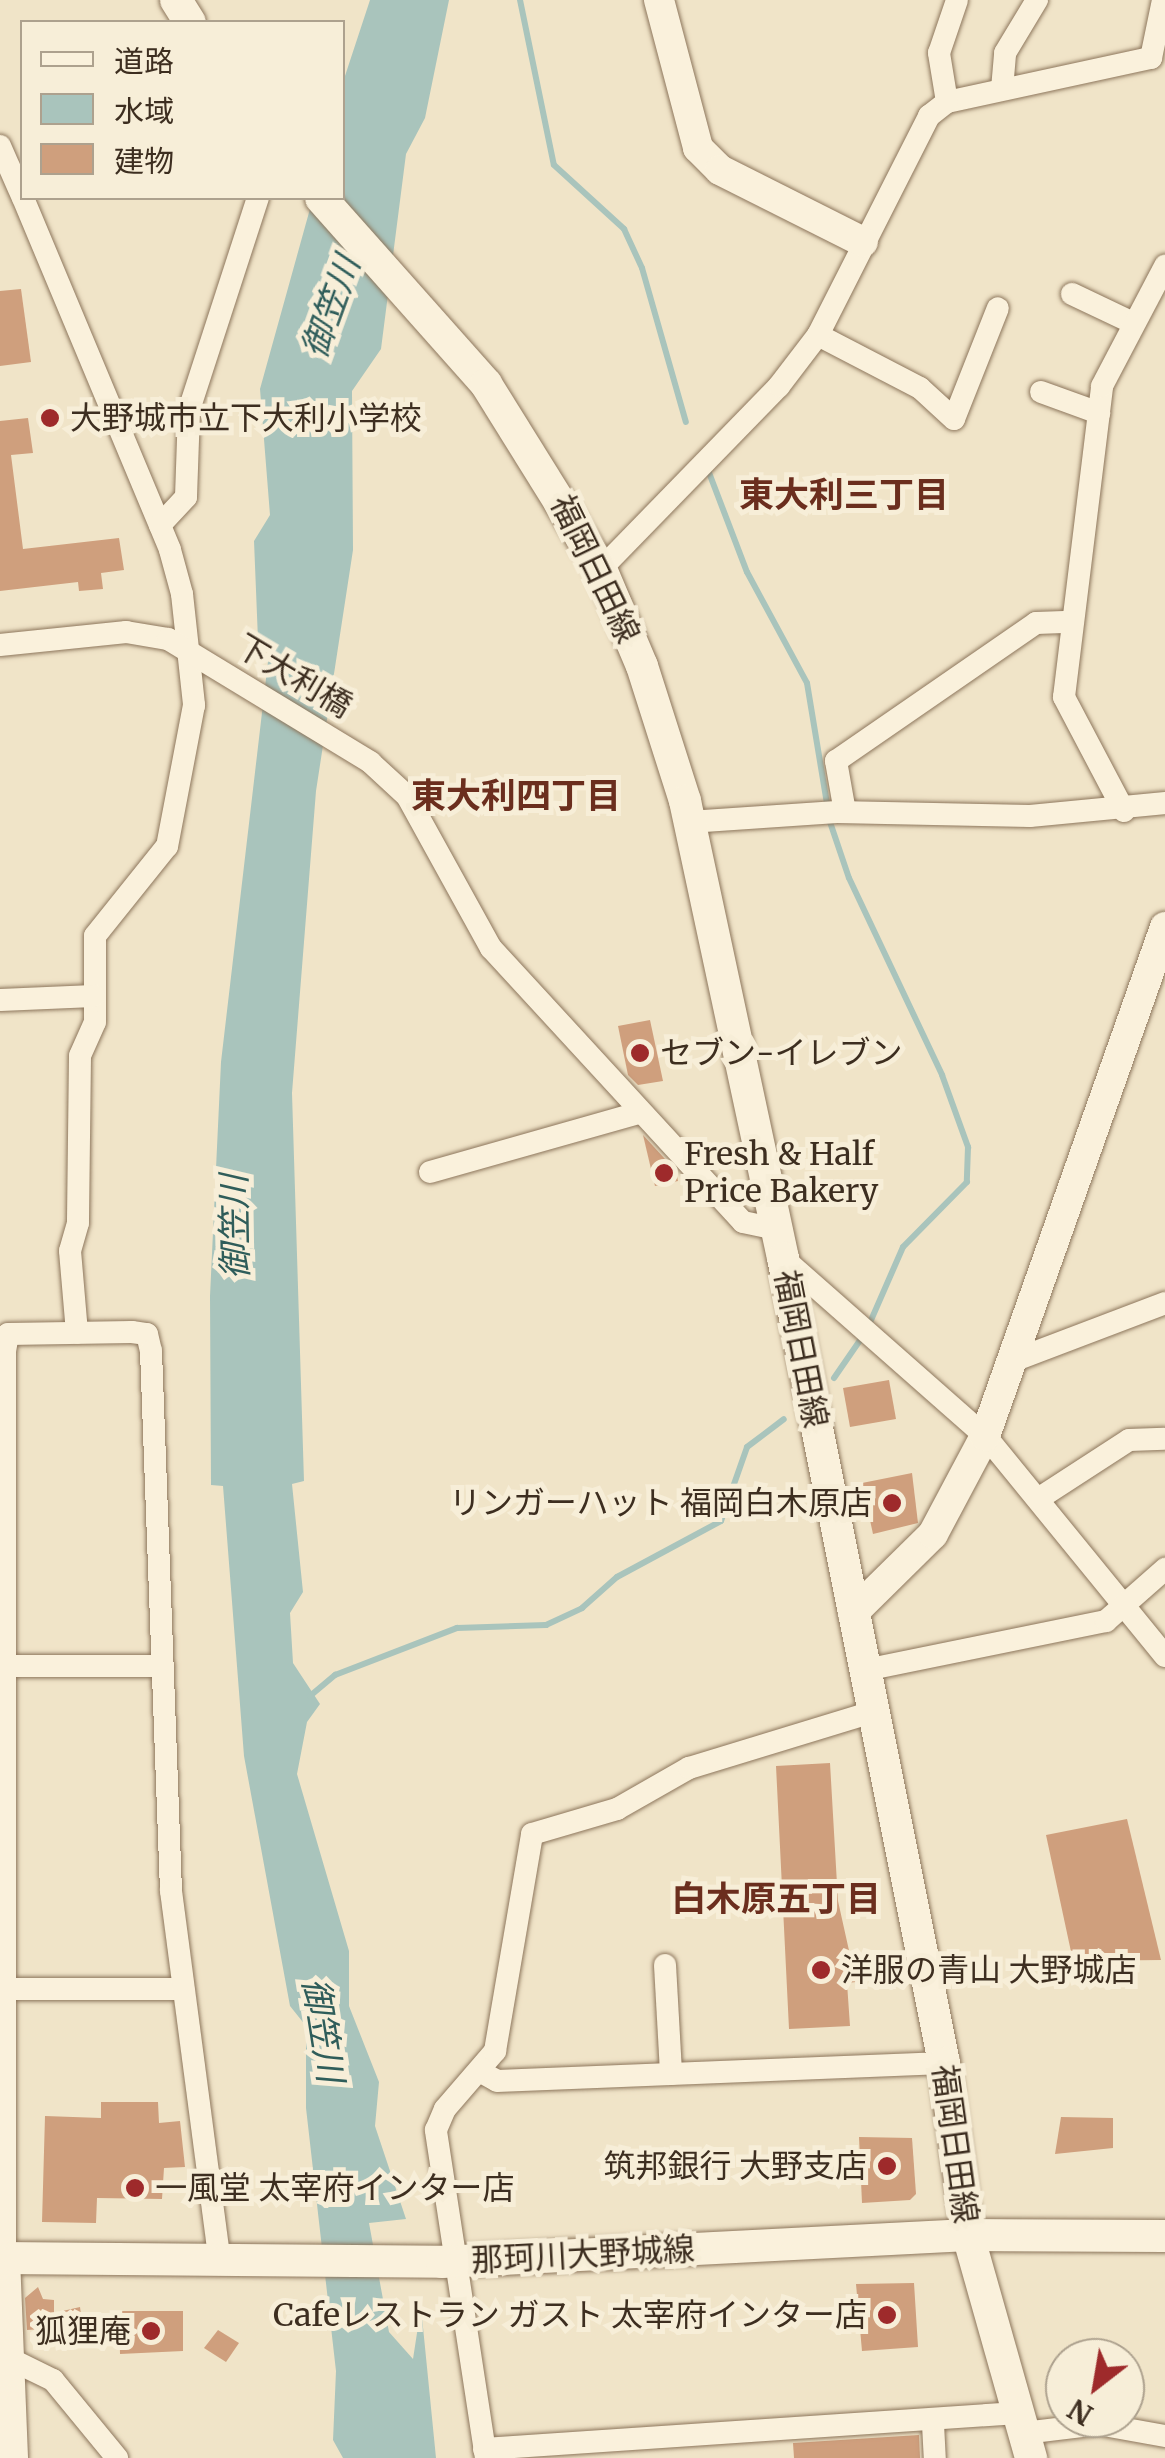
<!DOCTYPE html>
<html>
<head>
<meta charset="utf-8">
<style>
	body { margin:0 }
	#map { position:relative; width:1165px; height:2458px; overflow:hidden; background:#f0e4c8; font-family:Merriweather,"Noto Sans JP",serif }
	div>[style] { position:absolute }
	.water>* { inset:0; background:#a9c4bc }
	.stream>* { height:6px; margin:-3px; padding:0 3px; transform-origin:3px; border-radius:3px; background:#a9c4bc }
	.building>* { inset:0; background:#cf9f7d }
	.roads { filter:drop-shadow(0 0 2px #8d765c) drop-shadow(0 0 2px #8d765c) }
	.minor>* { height:22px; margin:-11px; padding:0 11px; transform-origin:11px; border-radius:11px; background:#faf1dc }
	.tertiary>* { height:30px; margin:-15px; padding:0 15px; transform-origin:15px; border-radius:15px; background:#faf1dc }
	.secondary>* { height:32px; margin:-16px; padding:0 16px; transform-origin:16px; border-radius:16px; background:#faf1dc }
	.dots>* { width:28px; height:28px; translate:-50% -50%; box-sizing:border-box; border:5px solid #f7eed8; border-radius:50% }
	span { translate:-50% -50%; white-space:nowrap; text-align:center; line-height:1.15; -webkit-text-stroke:10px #f7eed8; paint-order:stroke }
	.poi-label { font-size:32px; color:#3d2e20 }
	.left { translate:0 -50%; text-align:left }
	.right { translate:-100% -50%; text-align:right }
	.street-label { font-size:32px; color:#3d2e20 }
	.water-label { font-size:35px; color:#2f5d5a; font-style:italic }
	.neighbourhood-label { font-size:35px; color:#6b2e1e; font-weight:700 }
	.legend { position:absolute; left:20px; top:20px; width:325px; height:180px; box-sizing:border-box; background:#f7eed8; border:2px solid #ada18e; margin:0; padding:12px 18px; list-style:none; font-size:30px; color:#3d2e20 }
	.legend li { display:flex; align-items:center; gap:20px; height:50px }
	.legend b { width:50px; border:2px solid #ada18e }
	.north { position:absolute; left:1045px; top:2338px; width:100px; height:100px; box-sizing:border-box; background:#f7eed8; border:2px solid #ada18e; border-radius:50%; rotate:211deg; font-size:28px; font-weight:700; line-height:40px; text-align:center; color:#3d2e20 }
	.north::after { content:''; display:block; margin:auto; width:35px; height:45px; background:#9e2a2b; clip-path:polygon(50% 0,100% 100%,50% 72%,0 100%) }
</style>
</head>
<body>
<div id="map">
	<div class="water">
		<i style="clip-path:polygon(370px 0,449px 0,425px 118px,406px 154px,381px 349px,352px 391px,353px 550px,316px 791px,292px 1093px,304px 1481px,292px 1484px,303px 1592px,290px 1613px,293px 1663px,320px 1704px,307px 1722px,297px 1774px,349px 1951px,349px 2006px,379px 2082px,375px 2126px,406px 2219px,369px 2223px,389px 2332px,413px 2359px,421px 2307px,436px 2458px,343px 2458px,333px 2440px,336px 2371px,306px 2108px,306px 2026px,290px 2006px,244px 1756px,223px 1486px,211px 1485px,210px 1296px,221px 1062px,269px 653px,258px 640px,254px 541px,270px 515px,260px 389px,313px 198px,342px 198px,343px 82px)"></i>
	</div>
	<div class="stream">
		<i style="left:520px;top:0;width:168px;rotate:78.4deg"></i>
		<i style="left:554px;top:165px;width:95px;rotate:42.4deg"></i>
		<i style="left:624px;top:229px;width:43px;rotate:65.2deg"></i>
		<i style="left:642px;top:268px;width:160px;rotate:74.1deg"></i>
		<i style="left:708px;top:470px;width:109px;rotate:69.1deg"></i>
		<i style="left:747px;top:572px;width:126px;rotate:61.6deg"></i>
		<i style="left:807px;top:683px;width:141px;rotate:80.6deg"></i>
		<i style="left:830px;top:822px;width:59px;rotate:71.3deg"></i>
		<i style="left:849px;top:878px;width:218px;rotate:64.7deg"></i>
		<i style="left:942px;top:1075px;width:77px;rotate:70.1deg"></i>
		<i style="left:968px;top:1147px;width:35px;rotate:92deg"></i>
		<i style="left:967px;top:1182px;width:91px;rotate:134.6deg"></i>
		<i style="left:903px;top:1247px;width:85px;rotate:113.6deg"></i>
		<i style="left:834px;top:1378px;width:51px;rotate:-55.4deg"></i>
		<i style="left:310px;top:1696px;width:33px;rotate:-40deg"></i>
		<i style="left:335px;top:1675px;width:131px;rotate:-21.1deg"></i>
		<i style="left:457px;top:1628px;width:89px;rotate:-1.9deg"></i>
		<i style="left:546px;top:1625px;width:40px;rotate:-25deg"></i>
		<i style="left:582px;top:1608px;width:47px;rotate:-41.5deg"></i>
		<i style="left:617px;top:1577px;width:118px;rotate:-28.3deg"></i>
		<i style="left:721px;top:1521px;width:78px;rotate:-70.6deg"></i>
		<i style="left:747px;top:1447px;width:46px;rotate:-37.1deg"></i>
	</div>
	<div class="building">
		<i style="clip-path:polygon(21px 289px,31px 362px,0 366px,0 291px)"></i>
		<i style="clip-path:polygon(28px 418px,33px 453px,11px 455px,23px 549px,119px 538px,124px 570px,101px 573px,103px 589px,79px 591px,78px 582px,0 591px,0 421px)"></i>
		<i style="clip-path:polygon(650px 1020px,663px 1081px,638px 1085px,628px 1075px,618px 1026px)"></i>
		<i style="clip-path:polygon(643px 1135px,676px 1171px,678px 1181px,655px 1186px)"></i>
		<i style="clip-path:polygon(889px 1380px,896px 1419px,850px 1427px,843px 1388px)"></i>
		<i style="clip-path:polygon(912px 1473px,918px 1523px,873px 1534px,862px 1483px)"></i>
		<i style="clip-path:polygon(830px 1763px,838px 1901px,856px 1982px,847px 1983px,850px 2026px,789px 2029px,776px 1766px)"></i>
		<i style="clip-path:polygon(1127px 1819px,1161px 1960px,1073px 1961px,1046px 1835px)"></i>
		<i style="clip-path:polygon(101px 2102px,158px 2102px,159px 2123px,180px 2121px,185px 2167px,164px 2168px,162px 2199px,97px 2198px,96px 2223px,42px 2222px,45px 2116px,101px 2118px)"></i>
		<i style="clip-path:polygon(1061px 2117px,1113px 2118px,1113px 2148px,1055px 2154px)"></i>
		<i style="clip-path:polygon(859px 2137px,912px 2138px,916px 2194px,910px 2200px,862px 2203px)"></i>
		<i style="clip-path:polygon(914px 2283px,918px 2347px,862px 2351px,856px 2284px)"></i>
		<i style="clip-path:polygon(38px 2287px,43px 2299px,54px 2300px,54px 2313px,80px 2307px,85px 2345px,43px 2347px,42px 2329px,27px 2330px,25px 2298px)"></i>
		<i style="clip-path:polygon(119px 2311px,183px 2311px,183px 2351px,120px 2354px)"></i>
		<i style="clip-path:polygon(218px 2330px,239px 2343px,226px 2362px,204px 2348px)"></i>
		<i style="clip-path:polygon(919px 2435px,920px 2458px,794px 2458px,793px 2443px)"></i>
	</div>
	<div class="roads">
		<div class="minor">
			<i style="left:1002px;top:89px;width:36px;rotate:-85deg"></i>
			<i style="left:1005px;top:53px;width:62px;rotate:-58.9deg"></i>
			<i style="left:947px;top:102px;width:209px;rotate:-12.2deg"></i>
			<i style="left:1151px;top:58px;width:59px;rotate:-78.3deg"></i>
			<i style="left:0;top:146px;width:55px;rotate:66.3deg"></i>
			<i style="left:23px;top:198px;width:381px;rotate:67.3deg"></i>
			<i style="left:170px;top:550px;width:46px;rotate:74.7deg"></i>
			<i style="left:182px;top:594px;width:112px;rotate:83.8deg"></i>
			<i style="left:194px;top:705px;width:144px;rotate:100.8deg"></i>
			<i style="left:167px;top:846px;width:115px;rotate:128.7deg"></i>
			<i style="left:95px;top:936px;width:86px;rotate:90deg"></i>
			<i style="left:95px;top:1022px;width:37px;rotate:114deg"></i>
			<i style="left:80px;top:1056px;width:167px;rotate:90.7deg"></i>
			<i style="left:78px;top:1223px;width:29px;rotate:106deg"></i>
			<i style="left:70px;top:1251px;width:82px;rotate:85.1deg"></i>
			<i style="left:1072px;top:294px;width:68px;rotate:25.4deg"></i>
			<i style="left:818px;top:335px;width:115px;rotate:27.5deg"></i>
			<i style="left:920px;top:388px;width:46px;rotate:42.4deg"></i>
			<i style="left:954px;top:419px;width:119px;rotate:-68.4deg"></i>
			<i style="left:1041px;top:392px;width:62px;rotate:19.9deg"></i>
			<i style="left:160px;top:525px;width:38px;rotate:-47deg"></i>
			<i style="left:186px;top:497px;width:87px;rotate:-88deg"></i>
			<i style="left:189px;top:410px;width:223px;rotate:-72deg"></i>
			<i style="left:601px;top:569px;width:255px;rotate:-45.8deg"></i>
			<i style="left:779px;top:386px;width:64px;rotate:-52.6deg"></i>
			<i style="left:818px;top:335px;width:246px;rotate:-63.1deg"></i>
			<i style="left:929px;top:116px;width:23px;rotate:-38deg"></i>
			<i style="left:947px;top:102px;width:50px;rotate:-99.3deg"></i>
			<i style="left:939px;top:53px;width:56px;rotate:-71.2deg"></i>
			<i style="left:0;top:645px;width:127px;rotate:-5.9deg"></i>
			<i style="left:126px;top:632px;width:43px;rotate:9.5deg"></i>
			<i style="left:168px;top:639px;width:237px;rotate:31.3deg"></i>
			<i style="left:370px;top:762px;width:50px;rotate:42.6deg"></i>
			<i style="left:407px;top:796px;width:174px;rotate:61.1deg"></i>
			<i style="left:491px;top:948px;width:372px;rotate:47.4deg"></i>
			<i style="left:743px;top:1222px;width:33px;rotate:12deg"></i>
			<i style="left:1124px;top:811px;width:129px;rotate:-117.8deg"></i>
			<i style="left:1064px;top:697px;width:313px;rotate:-83deg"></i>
			<i style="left:1102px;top:386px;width:136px;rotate:-62.3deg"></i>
			<i style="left:845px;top:812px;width:52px;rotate:-100deg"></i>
			<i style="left:836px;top:761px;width:243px;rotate:-34.6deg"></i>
			<i style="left:1036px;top:623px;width:35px;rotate:-2deg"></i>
			<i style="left:689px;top:822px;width:148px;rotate:-3.9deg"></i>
			<i style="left:837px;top:812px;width:193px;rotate:1.2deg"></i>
			<i style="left:1030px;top:816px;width:136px;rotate:-5.5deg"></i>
			<i style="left:0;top:1000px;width:94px;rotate:-2.4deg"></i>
			<i style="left:430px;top:1172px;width:217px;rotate:-15.8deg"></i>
			<i style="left:783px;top:1258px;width:273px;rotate:41.4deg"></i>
			<i style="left:988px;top:1439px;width:280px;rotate:50.8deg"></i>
			<i style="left:1010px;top:1362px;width:166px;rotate:-20.8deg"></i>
			<i style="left:1038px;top:1499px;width:108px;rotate:-33deg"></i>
			<i style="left:1129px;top:1440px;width:35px;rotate:-2deg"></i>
			<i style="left:0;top:1666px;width:159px"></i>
			<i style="left:865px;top:1670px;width:246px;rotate:-11.5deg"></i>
			<i style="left:1106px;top:1621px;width:79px;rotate:-41.4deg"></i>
			<i style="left:665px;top:1965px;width:109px;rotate:86.8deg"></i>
			<i style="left:0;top:1989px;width:181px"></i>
			<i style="left:481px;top:2072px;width:18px;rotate:29deg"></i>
			<i style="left:497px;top:2081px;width:447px;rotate:-2.3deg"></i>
			<i style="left:5px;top:2258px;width:907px;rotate:-90deg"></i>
			<i style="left:5px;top:1351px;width:17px;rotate:-80deg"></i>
			<i style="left:8px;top:1334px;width:124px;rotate:-0.9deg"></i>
			<i style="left:132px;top:1332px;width:15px;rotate:8deg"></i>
			<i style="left:147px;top:1334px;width:17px;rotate:77deg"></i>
			<i style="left:151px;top:1351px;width:540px;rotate:87.88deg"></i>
			<i style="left:171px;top:1891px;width:376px;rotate:82.5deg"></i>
			<i style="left:10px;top:2359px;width:48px;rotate:26deg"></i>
			<i style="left:53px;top:2380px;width:101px;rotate:50.6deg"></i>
			<i style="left:933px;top:2424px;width:34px;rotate:87deg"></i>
			<i style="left:1024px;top:2433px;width:75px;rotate:-6.9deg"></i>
			<i style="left:1098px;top:2424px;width:68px;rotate:10.2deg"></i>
			<i style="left:484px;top:2449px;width:535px;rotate:-3.86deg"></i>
			<i style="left:486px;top:2458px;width:332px;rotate:-98.7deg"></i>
			<i style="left:436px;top:2130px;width:23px;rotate:-67deg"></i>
			<i style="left:445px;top:2109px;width:77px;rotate:-49.2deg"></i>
			<i style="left:495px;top:2051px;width:220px;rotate:-80.3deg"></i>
			<i style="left:532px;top:1834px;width:89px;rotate:-16.4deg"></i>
			<i style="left:617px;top:1809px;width:83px;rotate:-29.7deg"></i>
			<i style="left:689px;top:1768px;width:191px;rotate:-17deg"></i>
		</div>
		<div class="tertiary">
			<i style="left:659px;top:0;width:153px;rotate:75.2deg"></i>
			<i style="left:698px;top:148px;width:31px;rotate:45deg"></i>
			<i style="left:720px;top:170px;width:160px;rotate:26.7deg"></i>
			<i style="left:853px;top:1613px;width:112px;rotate:-44.6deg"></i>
			<i style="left:933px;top:1534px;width:111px;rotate:-62deg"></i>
			<i style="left:985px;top:1436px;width:540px;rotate:-70.52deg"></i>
			<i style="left:5px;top:2258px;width:200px;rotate:87.7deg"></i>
		</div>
		<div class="secondary">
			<i style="left:176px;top:0;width:26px;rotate:58deg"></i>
			<i style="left:321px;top:198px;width:249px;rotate:48.4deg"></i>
			<i style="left:486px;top:384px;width:218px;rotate:58.1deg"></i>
			<i style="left:601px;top:569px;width:105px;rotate:67.1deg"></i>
			<i style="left:642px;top:666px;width:142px;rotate:72.3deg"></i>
			<i style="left:685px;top:801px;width:467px;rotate:77.9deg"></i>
			<i style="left:783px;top:1258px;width:821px;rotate:78.69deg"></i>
			<i style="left:944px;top:2063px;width:174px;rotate:82.1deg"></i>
			<i style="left:968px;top:2235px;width:232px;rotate:74.2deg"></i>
			<i style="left:0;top:2258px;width:442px;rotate:0.5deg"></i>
			<i style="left:442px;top:2262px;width:527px;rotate:-2.94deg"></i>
			<i style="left:968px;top:2235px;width:197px;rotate:0.3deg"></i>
		</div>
	</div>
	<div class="dots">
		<i style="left:50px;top:418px;background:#9e2a2b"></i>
		<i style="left:640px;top:1053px;background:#9e2a2b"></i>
		<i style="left:664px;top:1173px;background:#9e2a2b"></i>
		<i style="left:892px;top:1503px;background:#9e2a2b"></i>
		<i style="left:821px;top:1970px;background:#9e2a2b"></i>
		<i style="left:887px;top:2166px;background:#9e2a2b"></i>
		<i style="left:135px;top:2188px;background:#9e2a2b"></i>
		<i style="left:887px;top:2315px;background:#9e2a2b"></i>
		<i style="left:151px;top:2331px;background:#9e2a2b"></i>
	</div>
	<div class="poi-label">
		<span class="left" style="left:70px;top:418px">大野城市立下大利小学校</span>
		<span class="left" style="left:660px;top:1053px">セブン-イレブン</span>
		<span class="left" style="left:684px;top:1173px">Fresh &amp; Half<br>Price Bakery</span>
		<span class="right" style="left:872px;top:1503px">リンガーハット 福岡白木原店</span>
		<span class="left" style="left:841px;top:1970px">洋服の青山 大野城店</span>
		<span class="right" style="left:867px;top:2166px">筑邦銀行 大野支店</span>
		<span class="left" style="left:155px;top:2188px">一風堂 太宰府インター店</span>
		<span class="right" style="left:867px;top:2315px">Cafeレストラン ガスト 太宰府インター店</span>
		<span class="right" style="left:131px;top:2331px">狐狸庵</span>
	</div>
	<div class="street-label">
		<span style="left:595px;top:569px;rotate:64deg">福岡日田線</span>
		<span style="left:294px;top:676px;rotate:31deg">下大利橋</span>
		<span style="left:801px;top:1349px;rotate:79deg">福岡日田線</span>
		<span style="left:955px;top:2144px;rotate:82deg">福岡日田線</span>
		<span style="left:583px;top:2255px;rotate:-3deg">那珂川大野城線</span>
	</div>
	<div class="water-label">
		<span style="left:331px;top:307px;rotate:-70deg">御笠川</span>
		<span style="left:235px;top:1227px;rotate:-91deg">御笠川</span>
		<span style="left:323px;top:2030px;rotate:81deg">御笠川</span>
	</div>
	<div class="neighbourhood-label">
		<span style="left:844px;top:495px">東大利三丁目</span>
		<span style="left:516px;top:796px">東大利四丁目</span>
		<span style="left:776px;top:1899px">白木原五丁目</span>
	</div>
	<ul class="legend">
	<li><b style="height:12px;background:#faf1dc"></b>道路</li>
	<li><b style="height:28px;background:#a9c4bc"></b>水域</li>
	<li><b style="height:28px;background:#cf9f7d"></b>建物</li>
	</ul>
	<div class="north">N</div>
</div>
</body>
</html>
